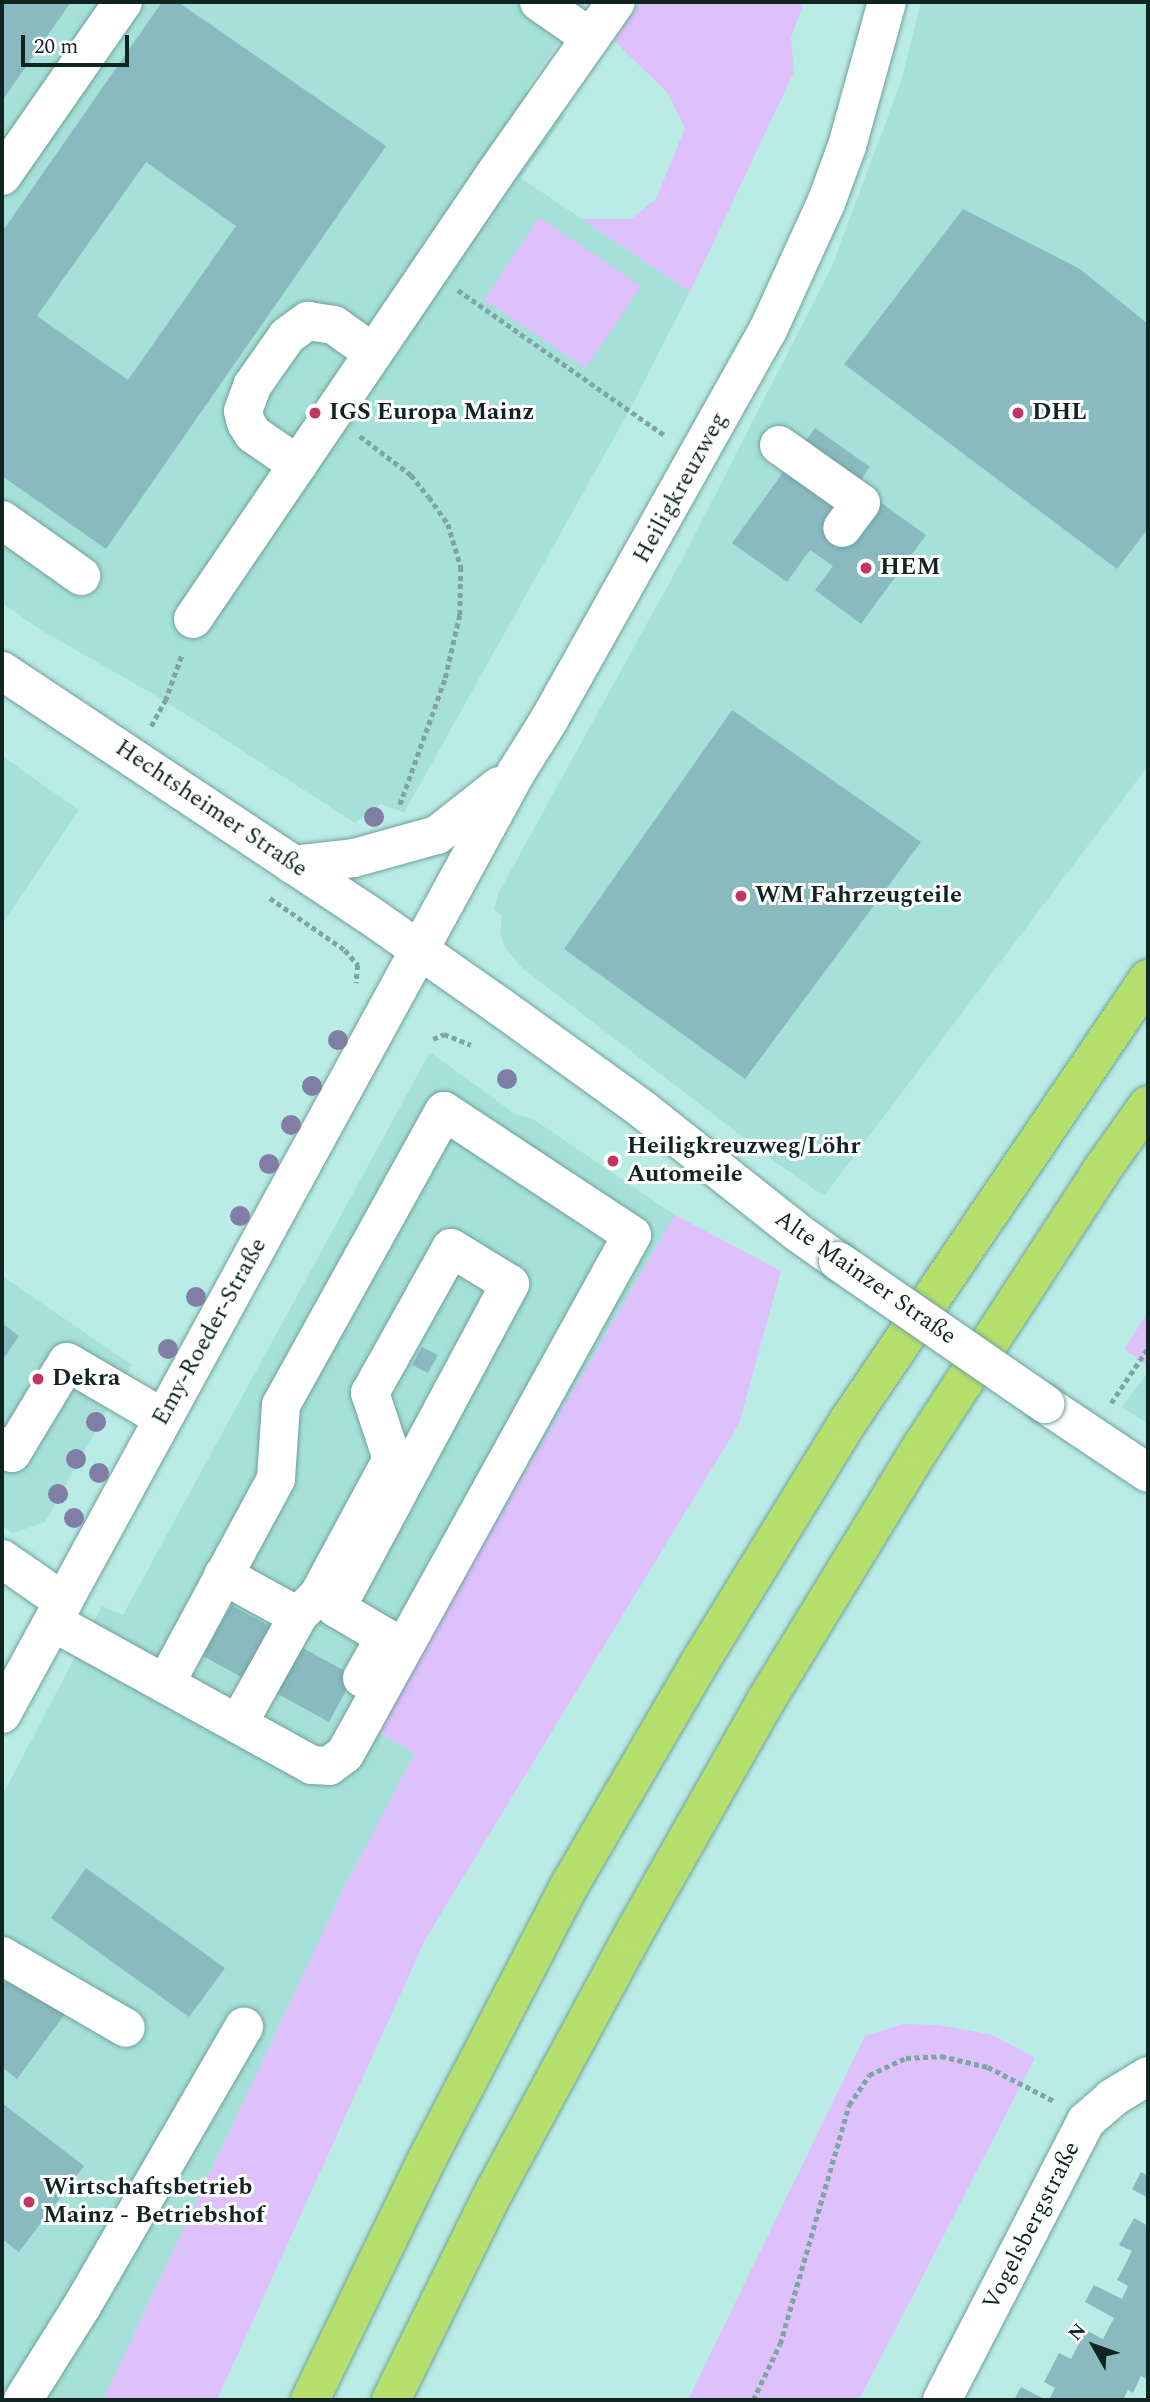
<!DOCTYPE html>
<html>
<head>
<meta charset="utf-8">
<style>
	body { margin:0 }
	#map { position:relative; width:1150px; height:2402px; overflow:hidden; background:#baece6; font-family:Spectral,serif }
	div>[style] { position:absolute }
	.built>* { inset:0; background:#a5e1d9 }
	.green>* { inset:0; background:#ddc0fc }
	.building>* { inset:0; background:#89bac0 }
	.path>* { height:4.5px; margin-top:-2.25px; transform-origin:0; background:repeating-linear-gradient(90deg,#7ea5a0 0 5px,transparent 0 8.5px) }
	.roads { filter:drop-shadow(0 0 2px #70a09b) drop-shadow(0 0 2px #70a09b) }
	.minor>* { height:38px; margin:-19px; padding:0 19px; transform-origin:19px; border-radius:19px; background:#fff }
	.highway>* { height:38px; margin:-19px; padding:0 19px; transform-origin:19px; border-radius:19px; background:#b4df6c }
	.bridges { filter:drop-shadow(0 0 2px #70a09b) drop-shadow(0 0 2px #70a09b) }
	.minor-bridge>* { height:38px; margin:-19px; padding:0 19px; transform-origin:19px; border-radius:19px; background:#fff }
	.trees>* { width:20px; height:20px; margin:-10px; border-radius:50%; background:#807da7 }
	.dots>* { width:19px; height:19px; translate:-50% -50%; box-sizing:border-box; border:4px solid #fff; border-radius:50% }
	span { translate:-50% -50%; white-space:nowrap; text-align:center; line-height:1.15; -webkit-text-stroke:6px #fff; paint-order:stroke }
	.poi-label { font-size:24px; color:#102422; font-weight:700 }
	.left { translate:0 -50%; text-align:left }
	.street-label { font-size:24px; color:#102422 }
	.frame { position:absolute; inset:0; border:4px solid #102422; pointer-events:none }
	.north { position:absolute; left:1059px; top:2311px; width:70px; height:70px; -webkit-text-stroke:5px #fff; paint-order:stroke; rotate:310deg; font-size:19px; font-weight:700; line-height:28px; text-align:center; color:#102422 }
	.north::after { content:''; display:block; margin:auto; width:24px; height:32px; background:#102422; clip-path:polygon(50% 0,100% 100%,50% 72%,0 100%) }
	.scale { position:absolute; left:21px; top:35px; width:108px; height:32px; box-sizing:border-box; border:4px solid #102422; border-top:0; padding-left:9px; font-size:21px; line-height:24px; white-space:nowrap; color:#102422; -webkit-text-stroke:5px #fff; paint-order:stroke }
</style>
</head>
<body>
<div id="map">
	<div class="built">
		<i style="clip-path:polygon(2px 2px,586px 2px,526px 89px,565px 116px,521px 178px,690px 292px,629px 411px,404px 813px,381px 804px,355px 823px,165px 701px,41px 630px,2px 603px)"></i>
		<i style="clip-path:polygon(921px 2px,1148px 2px,1148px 766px,824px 1196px,778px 1164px,522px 968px,504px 946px,500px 932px,502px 916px,494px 910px,499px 892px,683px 558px,831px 268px,902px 79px)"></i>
		<i style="clip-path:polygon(2px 756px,79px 810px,2px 924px)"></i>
		<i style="clip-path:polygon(430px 1052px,515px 1114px,533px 1119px,675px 1215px,375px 1730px,415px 1753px,343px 1890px,103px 2400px,2px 2400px,2px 1796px,102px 1606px,123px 1615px)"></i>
		<i style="clip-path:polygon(2px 1276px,132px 1365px,45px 1522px,13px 1533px,2px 1526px)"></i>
		<i style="clip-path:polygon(1148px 1372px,1148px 1424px,1122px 1407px)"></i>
	</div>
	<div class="green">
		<i style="clip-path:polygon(641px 2px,804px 2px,791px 38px,794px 72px,690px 292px,582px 219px,631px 219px,656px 199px,685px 128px,667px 92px,614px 41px)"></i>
		<i style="clip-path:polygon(539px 217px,641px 286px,586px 368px,484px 300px)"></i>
		<i style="clip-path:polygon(675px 1215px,781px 1271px,739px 1424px,425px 1940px,217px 2400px,103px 2400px,343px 1890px,415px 1753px,375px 1730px)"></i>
		<i style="clip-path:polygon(1148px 1312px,1148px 1366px,1124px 1349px)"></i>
		<i style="clip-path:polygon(903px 2024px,938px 2025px,993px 2035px,1035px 2058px,859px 2400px,688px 2400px,865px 2036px)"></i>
	</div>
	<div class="building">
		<i style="clip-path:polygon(2px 2px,71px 2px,2px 101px)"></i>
		<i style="clip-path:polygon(evenodd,162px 2px,178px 2px,386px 146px,106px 549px,2px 476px,2px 232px,162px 2px,146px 162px,236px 226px,128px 380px,37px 316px,146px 162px)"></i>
		<i style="clip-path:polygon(963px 209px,1080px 269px,1148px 324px,1148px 529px,1117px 569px,844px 364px)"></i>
		<i style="clip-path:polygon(815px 428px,870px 467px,840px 508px,864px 525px,880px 502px,926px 535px,861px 624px,815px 590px,833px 566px,810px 550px,787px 582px,732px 543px)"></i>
		<i style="clip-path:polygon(732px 710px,921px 842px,745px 1079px,564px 949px)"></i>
		<i style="clip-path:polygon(2px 1323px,19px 1336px,2px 1361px)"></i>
		<i style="clip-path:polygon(422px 1347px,438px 1355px,428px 1373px,412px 1365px)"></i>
		<i style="clip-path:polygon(231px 1605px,273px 1628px,245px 1679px,203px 1656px)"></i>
		<i style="clip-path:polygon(301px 1647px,354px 1676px,329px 1722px,276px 1693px)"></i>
		<i style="clip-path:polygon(86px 1868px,225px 1968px,189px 2017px,51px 1918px)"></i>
		<i style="clip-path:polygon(12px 1974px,65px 2014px,17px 2079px,2px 2067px,2px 1986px)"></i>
		<i style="clip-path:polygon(2px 2103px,84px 2166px,19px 2252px,2px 2239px)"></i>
		<i style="clip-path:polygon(1141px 2172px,1148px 2176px,1148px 2198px,1132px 2189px)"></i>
		<i style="clip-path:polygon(1134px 2218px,1148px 2226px,1148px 2380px,1141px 2376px,1133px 2393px,1128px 2390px,1123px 2400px,1049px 2400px,1055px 2388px,1044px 2382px,1059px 2353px,1071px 2359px,1086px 2330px,1103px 2339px,1114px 2318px,1085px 2302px,1094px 2285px,1122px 2299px,1128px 2286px,1117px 2280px,1132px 2251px,1119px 2245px)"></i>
		<i style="clip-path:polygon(1021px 2387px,1046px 2400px,1014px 2400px)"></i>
	</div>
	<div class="path">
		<i style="left:458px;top:290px;width:254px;rotate:35.1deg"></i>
		<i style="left:360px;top:436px;width:64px;rotate:37.4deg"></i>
		<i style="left:411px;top:475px;width:28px;rotate:51deg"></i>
		<i style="left:429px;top:497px;width:33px;rotate:55deg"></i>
		<i style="left:448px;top:524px;width:45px;rotate:73.2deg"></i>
		<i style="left:461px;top:567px;width:48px;rotate:91.2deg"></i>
		<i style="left:460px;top:615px;width:67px;rotate:103deg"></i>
		<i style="left:445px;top:680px;width:136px;rotate:109.8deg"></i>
		<i style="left:151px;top:726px;width:29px;rotate:-61deg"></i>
		<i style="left:165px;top:701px;width:50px;rotate:-70.1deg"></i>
		<i style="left:270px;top:898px;width:91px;rotate:34.7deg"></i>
		<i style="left:345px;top:950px;width:20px;rotate:49deg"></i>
		<i style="left:358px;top:965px;width:18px;rotate:96deg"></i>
		<i style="left:433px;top:1039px;width:12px;rotate:-24deg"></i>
		<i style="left:444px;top:1034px;width:29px;rotate:22deg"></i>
		<i style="left:1111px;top:1403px;width:66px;rotate:-56.1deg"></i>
		<i style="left:753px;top:2400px;width:62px;rotate:-64.3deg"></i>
		<i style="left:780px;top:2344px;width:249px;rotate:-73.9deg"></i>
		<i style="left:849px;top:2105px;width:36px;rotate:-56deg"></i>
		<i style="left:869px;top:2075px;width:41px;rotate:-24.7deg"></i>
		<i style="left:906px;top:2058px;width:35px;rotate:-3deg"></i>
		<i style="left:941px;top:2056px;width:48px;rotate:13.2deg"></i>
		<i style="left:988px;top:2067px;width:76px;rotate:27.2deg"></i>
	</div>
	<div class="roads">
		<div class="minor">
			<i style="left:539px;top:2px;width:63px;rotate:34.7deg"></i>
			<i style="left:2px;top:176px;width:212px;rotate:-55.2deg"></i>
			<i style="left:779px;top:445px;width:100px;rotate:35.3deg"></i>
			<i style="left:861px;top:503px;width:31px;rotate:127deg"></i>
			<i style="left:298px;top:465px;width:55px;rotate:-145.4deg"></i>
			<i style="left:253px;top:434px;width:13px;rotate:-122deg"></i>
			<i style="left:246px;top:423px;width:12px;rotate:-104deg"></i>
			<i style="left:243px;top:411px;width:27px;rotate:-70deg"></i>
			<i style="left:252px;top:386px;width:61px;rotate:-55deg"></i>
			<i style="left:287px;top:336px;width:26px;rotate:-36deg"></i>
			<i style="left:308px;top:321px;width:26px;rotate:9deg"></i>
			<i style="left:334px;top:325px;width:48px;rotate:35.7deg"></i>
			<i style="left:2px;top:520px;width:97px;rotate:35.3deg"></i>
			<i style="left:193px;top:619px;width:538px;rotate:-55.84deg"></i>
			<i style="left:495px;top:174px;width:210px;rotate:-54.9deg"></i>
			<i style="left:2px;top:671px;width:439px;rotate:33.6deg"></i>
			<i style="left:368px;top:914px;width:159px;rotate:35deg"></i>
			<i style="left:498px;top:1005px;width:178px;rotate:35.8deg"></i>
			<i style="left:642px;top:1109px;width:198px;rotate:38.4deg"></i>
			<i style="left:797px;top:1232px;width:50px;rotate:35.3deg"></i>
			<i style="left:293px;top:865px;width:61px;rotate:-6.5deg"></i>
			<i style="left:354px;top:858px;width:86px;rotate:-15.5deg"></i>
			<i style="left:437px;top:835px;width:79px;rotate:-38.3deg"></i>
			<i style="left:1045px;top:1404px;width:124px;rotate:33.8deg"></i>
			<i style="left:2px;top:1446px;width:12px;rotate:35deg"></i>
			<i style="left:12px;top:1453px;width:106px;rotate:-58.9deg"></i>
			<i style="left:67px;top:1362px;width:111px;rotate:30.3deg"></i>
			<i style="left:2px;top:1559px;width:75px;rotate:34.7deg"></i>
			<i style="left:223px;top:1575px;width:85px;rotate:28.7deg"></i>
			<i style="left:53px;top:1622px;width:296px;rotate:28.9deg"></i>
			<i style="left:312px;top:1765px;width:17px;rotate:3deg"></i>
			<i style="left:329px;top:1766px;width:20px;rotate:-37deg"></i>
			<i style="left:345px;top:1754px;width:593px;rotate:-61.06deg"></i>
			<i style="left:632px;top:1235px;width:225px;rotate:-146.6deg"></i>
			<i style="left:444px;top:1111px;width:336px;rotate:119deg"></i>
			<i style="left:281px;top:1405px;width:74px;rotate:93.9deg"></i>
			<i style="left:276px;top:1479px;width:233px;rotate:118.4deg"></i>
			<i style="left:2px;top:1714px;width:1074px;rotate:-61.36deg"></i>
			<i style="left:517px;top:771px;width:60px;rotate:-57.9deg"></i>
			<i style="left:549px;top:720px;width:447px;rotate:-60.7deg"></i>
			<i style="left:768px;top:330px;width:140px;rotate:-65.5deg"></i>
			<i style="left:826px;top:203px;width:61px;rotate:-69.8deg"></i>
			<i style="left:847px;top:146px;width:149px;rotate:-74.5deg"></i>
			<i style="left:238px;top:1724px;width:124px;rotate:-60.9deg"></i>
			<i style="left:298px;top:1616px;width:30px;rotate:-46deg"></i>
			<i style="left:319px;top:1594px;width:153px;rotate:-61.6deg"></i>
			<i style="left:392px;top:1459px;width:70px;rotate:-108.4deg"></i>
			<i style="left:370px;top:1393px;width:166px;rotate:-60.8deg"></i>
			<i style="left:451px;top:1248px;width:69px;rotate:31.4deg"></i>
			<i style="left:510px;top:1284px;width:368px;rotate:118.2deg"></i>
			<i style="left:336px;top:1608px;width:57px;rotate:30.6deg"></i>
			<i style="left:385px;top:1637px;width:47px;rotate:119.3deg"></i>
			<i style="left:2px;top:1956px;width:143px;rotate:30.1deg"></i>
			<i style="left:23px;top:2400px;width:111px;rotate:-57.9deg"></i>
			<i style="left:82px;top:2306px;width:323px;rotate:-59.9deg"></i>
			<i style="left:942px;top:2400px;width:314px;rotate:-62.7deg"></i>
			<i style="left:1086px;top:2121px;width:35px;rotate:-41deg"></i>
			<i style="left:1112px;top:2098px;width:42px;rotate:-31.4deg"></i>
		</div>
		<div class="highway">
			<i style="left:310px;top:2400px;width:266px;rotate:-64.1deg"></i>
			<i style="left:426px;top:2161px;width:316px;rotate:-62.5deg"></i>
			<i style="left:572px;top:1881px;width:254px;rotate:-59.7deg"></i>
			<i style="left:700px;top:1662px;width:284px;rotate:-58.4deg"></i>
			<i style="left:849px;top:1420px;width:533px;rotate:-55.86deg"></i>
			<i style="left:391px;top:2400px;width:234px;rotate:-63.7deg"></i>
			<i style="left:495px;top:2190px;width:294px;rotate:-61.6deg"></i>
			<i style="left:635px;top:1931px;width:269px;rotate:-60.4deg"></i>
			<i style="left:768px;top:1697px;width:294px;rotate:-58.5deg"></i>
			<i style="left:922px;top:1446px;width:328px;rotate:-56.9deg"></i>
			<i style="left:1101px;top:1171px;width:81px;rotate:-54.5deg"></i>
		</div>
	</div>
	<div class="bridges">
		<div class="minor-bridge">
			<i style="left:838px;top:1261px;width:252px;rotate:34.6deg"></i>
		</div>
	</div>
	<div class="trees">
		<i style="left:374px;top:817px"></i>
		<i style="left:338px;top:1040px"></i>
		<i style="left:507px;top:1079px"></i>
		<i style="left:312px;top:1086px"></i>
		<i style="left:291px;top:1125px"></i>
		<i style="left:269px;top:1164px"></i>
		<i style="left:240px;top:1216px"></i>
		<i style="left:196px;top:1297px"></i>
		<i style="left:168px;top:1349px"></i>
		<i style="left:96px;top:1422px"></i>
		<i style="left:76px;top:1459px"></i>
		<i style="left:99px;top:1473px"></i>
		<i style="left:58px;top:1494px"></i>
		<i style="left:74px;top:1518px"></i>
	</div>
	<div class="dots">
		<i style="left:315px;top:413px;background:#c33562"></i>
		<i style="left:1018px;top:413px;background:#c33562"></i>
		<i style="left:866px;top:568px;background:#c33562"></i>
		<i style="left:741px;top:896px;background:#c33562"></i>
		<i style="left:613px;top:1161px;background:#c33562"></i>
		<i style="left:38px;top:1379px;background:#c33562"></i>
		<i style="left:29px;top:2202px;background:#c33562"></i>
	</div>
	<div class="poi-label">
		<span class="left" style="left:329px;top:413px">IGS Europa Mainz</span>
		<span class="left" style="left:1032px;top:413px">DHL</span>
		<span class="left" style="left:880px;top:568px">HEM</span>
		<span class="left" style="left:755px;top:896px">WM Fahrzeugteile</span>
		<span class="left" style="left:627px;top:1161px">Heiligkreuzweg/Löhr<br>Automeile</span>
		<span class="left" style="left:52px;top:1379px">Dekra</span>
		<span class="left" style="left:43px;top:2202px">Wirtschaftsbetrieb<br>Mainz - Betriebshof</span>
	</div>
	<div class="street-label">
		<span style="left:681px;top:488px;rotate:-61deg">Heiligkreuzweg</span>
		<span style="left:211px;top:809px;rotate:34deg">Hechtsheimer Straße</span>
		<span style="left:865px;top:1278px;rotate:35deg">Alte Mainzer Straße</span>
		<span style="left:210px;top:1332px;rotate:-61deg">Emy-Roeder-Straße</span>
		<span style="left:1032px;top:2226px;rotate:-63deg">Vogelsbergstraße</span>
	</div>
	<div class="frame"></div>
	<div class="north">N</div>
	<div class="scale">20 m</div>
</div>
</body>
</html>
